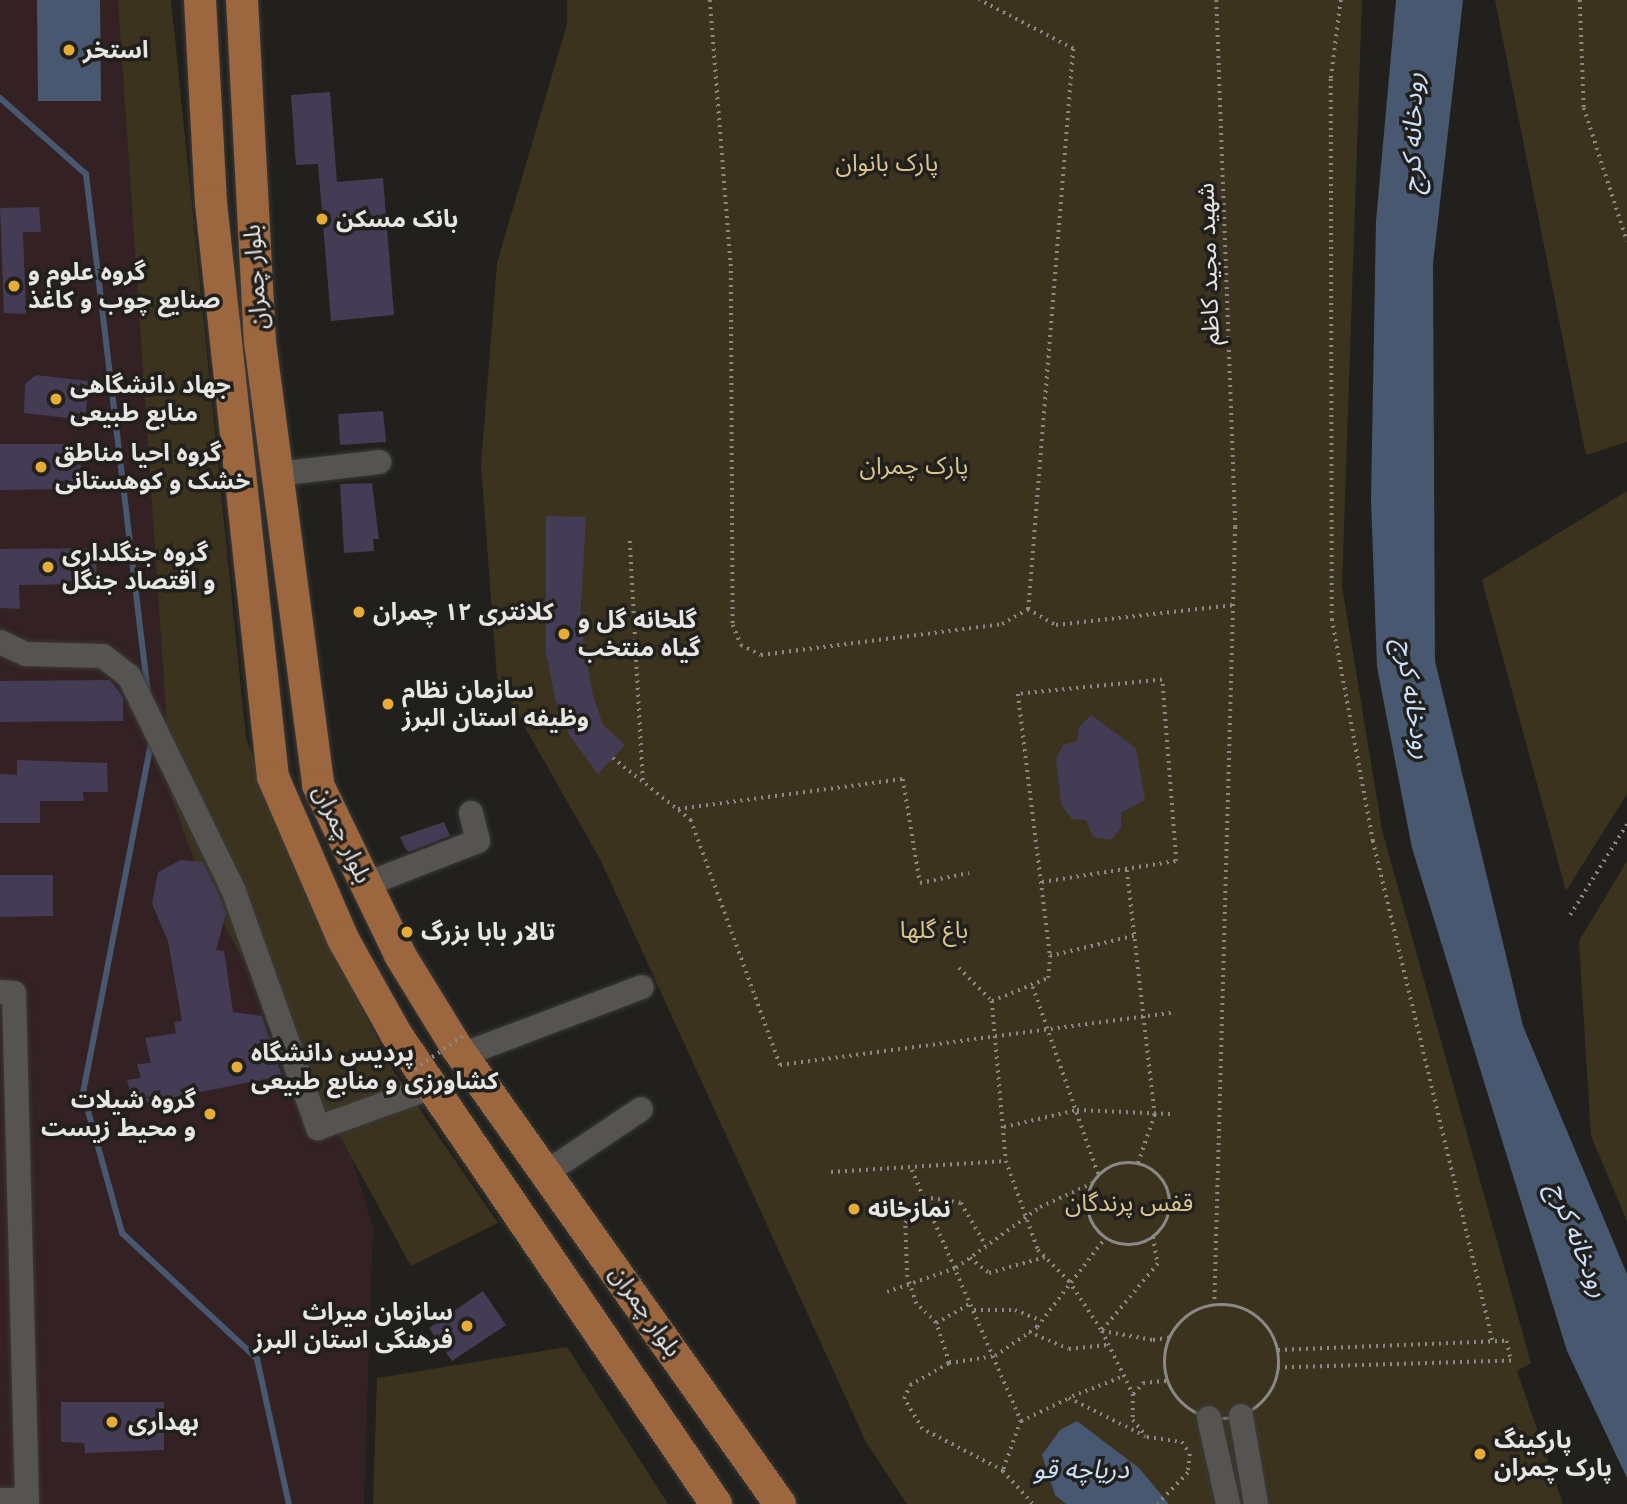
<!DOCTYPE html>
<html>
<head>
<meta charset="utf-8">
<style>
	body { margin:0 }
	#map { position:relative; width:1627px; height:1504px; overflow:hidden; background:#21201c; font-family:Arial,"Noto Sans Arabic",sans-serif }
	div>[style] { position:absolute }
	.education>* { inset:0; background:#342123 }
	.green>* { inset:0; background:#3b331e }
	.water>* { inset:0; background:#485871 }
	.stream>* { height:6px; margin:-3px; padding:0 3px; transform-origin:3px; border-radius:3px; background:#485871 }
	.building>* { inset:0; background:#443b55 }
	.path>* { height:3.5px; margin-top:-1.75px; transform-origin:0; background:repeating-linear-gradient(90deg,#8a8986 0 2px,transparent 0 7px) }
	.path>.ring { margin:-1.75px; padding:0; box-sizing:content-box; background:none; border:3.5px solid #8a8986; border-radius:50% }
	.roads { filter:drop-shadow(0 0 2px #3b3a38) drop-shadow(0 0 2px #3b3a38) }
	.minor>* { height:24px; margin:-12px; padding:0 12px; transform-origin:12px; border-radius:12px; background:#565451 }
	.major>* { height:32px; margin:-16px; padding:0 16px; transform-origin:16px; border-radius:16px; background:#9c663e }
	.path-bridge>* { height:3.5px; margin-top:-1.75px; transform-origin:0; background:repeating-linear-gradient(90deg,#8a8986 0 2px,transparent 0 7px) }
	.dots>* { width:19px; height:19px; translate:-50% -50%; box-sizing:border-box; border:4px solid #21201c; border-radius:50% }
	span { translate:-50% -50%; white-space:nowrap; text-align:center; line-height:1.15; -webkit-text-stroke:7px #21201c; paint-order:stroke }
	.poi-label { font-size:24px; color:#e7e6e4; font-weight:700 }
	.left { translate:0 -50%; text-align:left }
	.right { translate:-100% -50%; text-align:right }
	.park-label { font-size:24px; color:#dac58e }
	.street-label { font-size:24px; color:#e7e6e4 }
	.water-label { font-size:26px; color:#cde1fe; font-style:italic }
</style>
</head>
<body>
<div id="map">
	<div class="education">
		<i style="clip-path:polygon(0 0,158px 0,227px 748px,373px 1227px,364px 1504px,0 1504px)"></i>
	</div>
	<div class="green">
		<i style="clip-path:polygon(118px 0,171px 0,246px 738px,308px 901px,393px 1070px,498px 1223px,411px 1266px,205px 890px,172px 799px)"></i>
		<i style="clip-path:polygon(567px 0,1362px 0,1342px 586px,1382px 830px,1531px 1363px,1517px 1371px,1563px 1504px,907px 1504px,866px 1442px,601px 861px,497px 678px,481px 465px,497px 263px,567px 24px)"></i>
		<i style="clip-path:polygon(1495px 0,1627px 0,1627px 442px,1586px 455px)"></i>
		<i style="clip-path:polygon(1627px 491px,1627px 794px,1566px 891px,1482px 580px)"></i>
		<i style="clip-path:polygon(1627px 861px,1627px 1221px,1591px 1136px,1579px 941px)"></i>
		<i style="clip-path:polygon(567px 1347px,668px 1504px,373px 1504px,377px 1378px)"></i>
	</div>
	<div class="water">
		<i style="clip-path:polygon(37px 0,100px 0,101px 101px,38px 101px)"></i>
		<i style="clip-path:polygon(1396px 0,1463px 0,1433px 264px,1435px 661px,1523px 1026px,1627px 1274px,1627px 1478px,1567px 1351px,1412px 848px,1377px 667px,1371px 499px,1376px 221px)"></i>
		<i style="clip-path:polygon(1077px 1421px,1139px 1468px,1169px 1504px,1066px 1504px,1055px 1495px,1042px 1455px,1060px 1430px)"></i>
	</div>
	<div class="stream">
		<i style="left:0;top:98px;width:115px;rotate:41.5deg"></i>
		<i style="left:86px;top:174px;width:524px;rotate:83.2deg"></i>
		<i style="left:151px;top:743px;width:357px;rotate:101deg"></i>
		<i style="left:83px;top:1093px;width:145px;rotate:74.4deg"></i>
		<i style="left:122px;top:1233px;width:185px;rotate:43deg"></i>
		<i style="left:257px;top:1359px;width:148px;rotate:77.6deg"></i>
	</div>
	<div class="building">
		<i style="clip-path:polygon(330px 92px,337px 182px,383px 178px,394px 315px,331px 321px,318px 164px,296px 165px,291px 95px)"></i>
		<i style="clip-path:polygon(39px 207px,41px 232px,23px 232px,26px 314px,4px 313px,0 208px)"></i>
		<i style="clip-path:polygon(36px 375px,89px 381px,85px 420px,24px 413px,25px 384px)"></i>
		<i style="clip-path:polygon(383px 411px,386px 442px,340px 445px,338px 414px)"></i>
		<i style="clip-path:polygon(0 444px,80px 444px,82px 489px,0 490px)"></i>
		<i style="clip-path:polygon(372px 483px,379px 539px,373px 539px,374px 551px,344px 553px,340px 484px)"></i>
		<i style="clip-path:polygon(546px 516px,586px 517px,580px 620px,592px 692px,603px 725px,625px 745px,598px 774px,568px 733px,556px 702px,546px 653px)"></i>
		<i style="clip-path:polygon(96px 548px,97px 584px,19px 585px,20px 609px,0 608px,0 549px)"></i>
		<i style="clip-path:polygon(110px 680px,123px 697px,123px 721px,0 722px,0 681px)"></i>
		<i style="clip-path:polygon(1091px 715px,1136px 748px,1145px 800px,1121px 813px,1121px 828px,1111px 840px,1093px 837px,1086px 820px,1072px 819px,1061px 804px,1056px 759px,1063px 745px,1077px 741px,1079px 727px)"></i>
		<i style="clip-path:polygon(17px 760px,107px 763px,108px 792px,83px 792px,84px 801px,40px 801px,40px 823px,0 823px,0 774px,17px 775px)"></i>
		<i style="clip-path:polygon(444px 822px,450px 836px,409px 852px,405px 848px,400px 837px)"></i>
		<i style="clip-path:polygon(181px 860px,203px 862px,219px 895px,226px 914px,216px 950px,224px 951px,233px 1012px,262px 1016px,282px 1076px,134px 1105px,127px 1080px,141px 1078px,137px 1064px,151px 1063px,145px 1038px,176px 1033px,174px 1022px,182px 1021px,168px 941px,152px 904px,158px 872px)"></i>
		<i style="clip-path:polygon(0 875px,53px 875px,53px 916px,0 917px)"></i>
		<i style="clip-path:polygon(483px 1291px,506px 1325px,452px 1361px,429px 1328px)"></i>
		<i style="clip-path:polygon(61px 1402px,164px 1402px,164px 1450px,85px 1453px,84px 1443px,61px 1442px)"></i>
	</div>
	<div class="path">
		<i style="left:710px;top:0;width:265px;rotate:85.5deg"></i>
		<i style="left:731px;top:264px;width:361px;rotate:89.7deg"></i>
		<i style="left:733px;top:625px;width:22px;rotate:68deg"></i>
		<i style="left:741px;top:645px;width:22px;rotate:27deg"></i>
		<i style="left:761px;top:655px;width:243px;rotate:-7.3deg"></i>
		<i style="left:1002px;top:624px;width:30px;rotate:-30deg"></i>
		<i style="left:1028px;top:609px;width:562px;rotate:-85.41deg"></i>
		<i style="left:1073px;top:49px;width:106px;rotate:-152.5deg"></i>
		<i style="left:1341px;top:0;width:80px;rotate:97.2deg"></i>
		<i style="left:1331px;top:79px;width:540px;rotate:89.89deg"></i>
		<i style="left:1332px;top:619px;width:226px;rotate:79.5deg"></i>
		<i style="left:1373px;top:841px;width:515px;rotate:76.53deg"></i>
		<i style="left:1580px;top:0;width:108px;rotate:87.9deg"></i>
		<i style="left:1584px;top:108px;width:140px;rotate:72.1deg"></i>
		<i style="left:630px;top:541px;width:240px;rotate:86.9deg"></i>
		<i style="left:1028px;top:609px;width:32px;rotate:30deg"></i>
		<i style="left:1056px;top:625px;width:179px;rotate:-6.4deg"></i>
		<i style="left:613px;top:758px;width:100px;rotate:38.5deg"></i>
		<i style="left:691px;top:820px;width:261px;rotate:70deg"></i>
		<i style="left:780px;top:1065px;width:395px;rotate:-7.6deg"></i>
		<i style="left:678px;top:809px;width:227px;rotate:-7.6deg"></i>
		<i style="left:903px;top:779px;width:105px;rotate:80.7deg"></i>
		<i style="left:920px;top:883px;width:50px;rotate:-11.5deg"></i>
		<i style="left:1127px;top:870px;width:247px;rotate:83.5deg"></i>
		<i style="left:1155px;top:1115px;width:52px;rotate:109.1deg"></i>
		<i style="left:1042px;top:882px;width:136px;rotate:-8.9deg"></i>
		<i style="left:1176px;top:861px;width:182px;rotate:-94.4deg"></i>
		<i style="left:1162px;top:680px;width:145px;rotate:174.4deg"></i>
		<i style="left:1018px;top:694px;width:264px;rotate:83deg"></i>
		<i style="left:1050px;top:956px;width:89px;rotate:-13.6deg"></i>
		<i style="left:1570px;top:915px;width:107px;rotate:-57.9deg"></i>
		<i style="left:959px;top:968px;width:47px;rotate:45deg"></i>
		<i style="left:992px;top:1001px;width:61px;rotate:-22.3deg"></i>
		<i style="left:1048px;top:978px;width:22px;rotate:-85deg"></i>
		<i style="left:1033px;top:987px;width:200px;rotate:70.8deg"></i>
		<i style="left:992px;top:1001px;width:161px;rotate:85deg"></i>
		<i style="left:1004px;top:1127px;width:75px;rotate:-13.1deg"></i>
		<i style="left:1077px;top:1110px;width:94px;rotate:2.4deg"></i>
		<i class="ring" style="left:1088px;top:1163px;width:78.5px;height:78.5px"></i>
		<i style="left:912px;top:1170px;width:274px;rotate:66.5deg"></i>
		<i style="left:1021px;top:1421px;width:53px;rotate:109.8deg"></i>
		<i style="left:1003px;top:1471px;width:45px;rotate:47.7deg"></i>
		<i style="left:831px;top:1172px;width:175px;rotate:-3.6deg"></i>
		<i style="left:1006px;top:1161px;width:95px;rotate:70.2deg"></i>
		<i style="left:1038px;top:1250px;width:44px;rotate:45deg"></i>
		<i style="left:1069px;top:1281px;width:60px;rotate:56.6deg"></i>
		<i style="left:1102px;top:1331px;width:52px;rotate:10deg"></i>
		<i style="left:1153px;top:1340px;width:18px;rotate:-9deg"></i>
		<i style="left:1153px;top:1237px;width:27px;rotate:80deg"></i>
		<i style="left:1158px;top:1264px;width:87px;rotate:129.9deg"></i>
		<i style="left:1102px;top:1331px;width:70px;rotate:63.8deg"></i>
		<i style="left:1133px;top:1394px;width:26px;rotate:90deg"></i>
		<i style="left:1133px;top:1420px;width:22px;rotate:51deg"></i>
		<i style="left:1147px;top:1437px;width:35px;rotate:8deg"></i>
		<i style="left:1182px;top:1442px;width:14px;rotate:56deg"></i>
		<i style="left:1190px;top:1454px;width:19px;rotate:96deg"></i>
		<i style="left:1188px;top:1473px;width:43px;rotate:134.1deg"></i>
		<i style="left:970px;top:1258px;width:24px;rotate:38deg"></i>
		<i style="left:989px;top:1273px;width:58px;rotate:-15.9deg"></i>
		<i style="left:887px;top:1292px;width:73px;rotate:-19.2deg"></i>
		<i style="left:956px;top:1268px;width:104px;rotate:-36deg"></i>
		<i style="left:1040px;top:1207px;width:58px;rotate:-24.4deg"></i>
		<i class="ring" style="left:1165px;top:1305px;width:110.5px;height:110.5px"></i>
		<i style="left:1214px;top:1306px;width:779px;rotate:-88.46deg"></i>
		<i style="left:1235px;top:527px;width:527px;rotate:-92.06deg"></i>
		<i style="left:974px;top:1310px;width:41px"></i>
		<i style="left:1015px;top:1310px;width:27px;rotate:22deg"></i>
		<i style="left:936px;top:1323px;width:40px;rotate:-29.7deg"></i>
		<i style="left:1029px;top:1332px;width:43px;rotate:23deg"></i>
		<i style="left:1069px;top:1349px;width:38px;rotate:-6deg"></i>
		<i style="left:1278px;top:1350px;width:229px;rotate:-2.3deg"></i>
		<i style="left:1507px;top:1341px;width:20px;rotate:79deg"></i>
		<i style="left:1511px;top:1361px;width:232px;rotate:178.3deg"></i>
		<i style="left:949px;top:1363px;width:42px;rotate:-108deg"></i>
		<i style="left:936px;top:1323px;width:28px;rotate:-136deg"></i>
		<i style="left:916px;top:1304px;width:28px;rotate:-108deg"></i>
		<i style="left:907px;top:1277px;width:54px;rotate:-92.1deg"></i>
		<i style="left:905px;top:1223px;width:32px;rotate:-54deg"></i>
		<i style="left:924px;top:1197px;width:37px;rotate:9deg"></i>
		<i style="left:961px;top:1203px;width:50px;rotate:59.8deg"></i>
		<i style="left:1120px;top:1378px;width:55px;rotate:158.6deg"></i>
		<i style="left:1069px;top:1398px;width:85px;rotate:26.6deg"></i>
		<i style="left:1133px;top:1394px;width:15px;rotate:-48deg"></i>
		<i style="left:1143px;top:1383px;width:25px;rotate:-5deg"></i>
		<i style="left:1021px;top:1421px;width:53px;rotate:-25.6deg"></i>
		<i style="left:1003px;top:1471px;width:91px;rotate:-152.6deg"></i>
		<i style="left:922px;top:1429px;width:35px;rotate:-121deg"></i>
		<i style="left:904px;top:1399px;width:15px;rotate:-67deg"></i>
		<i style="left:910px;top:1385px;width:45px;rotate:-29.4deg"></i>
		<i style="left:949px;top:1363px;width:47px;rotate:-8.7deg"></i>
		<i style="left:995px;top:1356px;width:51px;rotate:-34.6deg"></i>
		<i style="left:1037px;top:1327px;width:112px;rotate:-52.6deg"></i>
	</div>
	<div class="roads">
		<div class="minor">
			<i style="left:277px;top:474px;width:103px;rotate:-6.7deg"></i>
			<i style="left:0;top:642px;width:29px;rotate:25deg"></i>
			<i style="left:26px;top:654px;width:77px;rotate:1.5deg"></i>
			<i style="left:103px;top:656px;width:33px;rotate:38deg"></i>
			<i style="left:129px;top:676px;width:237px;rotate:64deg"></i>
			<i style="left:233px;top:889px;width:254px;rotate:70.4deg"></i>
			<i style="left:318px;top:1128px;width:121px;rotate:-19.8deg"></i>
			<i style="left:367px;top:884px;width:119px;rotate:-21.2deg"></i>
			<i style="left:478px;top:841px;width:29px;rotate:-104deg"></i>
			<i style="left:0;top:992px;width:14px;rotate:4deg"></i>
			<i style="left:14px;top:993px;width:507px;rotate:88.53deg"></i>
			<i style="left:27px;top:1500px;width:27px;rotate:180deg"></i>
			<i style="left:462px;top:1055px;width:192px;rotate:-20.7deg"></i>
			<i style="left:547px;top:1172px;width:113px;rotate:-33.8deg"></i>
			<i style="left:1241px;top:1416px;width:89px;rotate:80.3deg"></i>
			<i style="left:1209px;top:1418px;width:88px;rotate:77.5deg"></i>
		</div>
		<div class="major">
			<i style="left:200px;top:0;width:203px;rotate:86.9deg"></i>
			<i style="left:211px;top:203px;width:577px;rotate:83.84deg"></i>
			<i style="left:273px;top:777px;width:176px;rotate:66.6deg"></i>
			<i style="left:343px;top:939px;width:109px;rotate:60.8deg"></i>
			<i style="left:396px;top:1034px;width:569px;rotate:55.75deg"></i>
			<i style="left:242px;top:0;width:342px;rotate:87deg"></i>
			<i style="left:260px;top:342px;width:447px;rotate:82.5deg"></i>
			<i style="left:318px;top:785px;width:189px;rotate:64.2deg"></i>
			<i style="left:400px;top:955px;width:109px;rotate:58.5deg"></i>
			<i style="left:457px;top:1048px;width:559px;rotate:54.69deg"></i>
		</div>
	</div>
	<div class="path-bridge">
		<i style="left:409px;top:1073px;width:65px;rotate:-34.4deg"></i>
	</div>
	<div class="dots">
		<i style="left:69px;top:50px;background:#e7ac37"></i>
		<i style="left:322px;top:219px;background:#e7ac37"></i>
		<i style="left:14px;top:286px;background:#e7ac37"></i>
		<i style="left:56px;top:399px;background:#e7ac37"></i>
		<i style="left:41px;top:467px;background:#e7ac37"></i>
		<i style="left:48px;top:567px;background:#e7ac37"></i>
		<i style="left:359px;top:612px;background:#e7ac37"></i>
		<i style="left:564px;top:634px;background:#e7ac37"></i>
		<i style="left:388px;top:704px;background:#e7ac37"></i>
		<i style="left:407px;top:932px;background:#e7ac37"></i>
		<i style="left:237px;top:1067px;background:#e7ac37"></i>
		<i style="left:210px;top:1114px;background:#e7ac37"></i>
		<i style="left:854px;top:1209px;background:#e7ac37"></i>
		<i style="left:467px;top:1326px;background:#e7ac37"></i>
		<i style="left:112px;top:1422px;background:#e7ac37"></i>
		<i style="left:1480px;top:1454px;background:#e7ac37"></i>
	</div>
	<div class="poi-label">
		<span class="left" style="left:83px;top:50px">استخر</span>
		<span class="left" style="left:336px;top:219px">بانک مسکن</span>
		<span class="left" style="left:28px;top:286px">گروه علوم و<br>صنایع چوب و کاغذ</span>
		<span class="left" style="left:70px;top:399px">جهاد دانشگاهی<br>منابع طبیعی</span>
		<span class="left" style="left:55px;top:467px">گروه احیا مناطق<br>خشک و کوهستانی</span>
		<span class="left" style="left:62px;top:567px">گروه جنگلداری<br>و اقتصاد جنگل</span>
		<span class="left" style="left:373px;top:612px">کلانتری ۱۲ چمران</span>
		<span class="left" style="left:578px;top:634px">گلخانه گل و<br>گیاه منتخب</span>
		<span class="left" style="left:402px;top:704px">سازمان نظام<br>وظیفه استان البرز</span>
		<span class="left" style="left:421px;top:932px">تالار بابا بزرگ</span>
		<span class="left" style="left:251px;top:1067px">پردیس دانشگاه<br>کشاورزی و منابع طبیعی</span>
		<span class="right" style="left:196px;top:1114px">گروه شیلات<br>و محیط زیست</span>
		<span class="left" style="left:868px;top:1209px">نمازخانه</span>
		<span class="right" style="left:453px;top:1326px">سازمان میراث<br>فرهنگی استان البرز</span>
		<span class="left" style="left:128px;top:1422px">بهداری</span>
		<span class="left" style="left:1494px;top:1454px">پارکینگ<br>پارک چمران</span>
	</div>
	<div class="park-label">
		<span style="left:887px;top:163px">پارک بانوان</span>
		<span style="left:914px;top:466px">پارک چمران</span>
		<span style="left:934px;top:930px">باغ گلها</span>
		<span style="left:1129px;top:1203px">قفس پرندگان</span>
	</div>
	<div class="street-label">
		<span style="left:1208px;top:264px;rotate:-92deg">شهید مجید کاظم</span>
		<span style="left:255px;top:277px;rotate:-94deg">بلوار چمران</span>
		<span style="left:343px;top:834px;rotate:65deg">بلوار چمران</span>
		<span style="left:646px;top:1311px;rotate:55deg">بلوار چمران</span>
	</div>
	<div class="water-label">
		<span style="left:1413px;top:133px;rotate:-89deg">رودخانه کرج</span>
		<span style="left:1413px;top:699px;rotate:81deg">رودخانه کرج</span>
		<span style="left:1578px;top:1240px;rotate:68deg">رودخانه کرج</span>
		<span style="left:1081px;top:1470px">دریاچه قو</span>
	</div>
</div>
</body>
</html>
